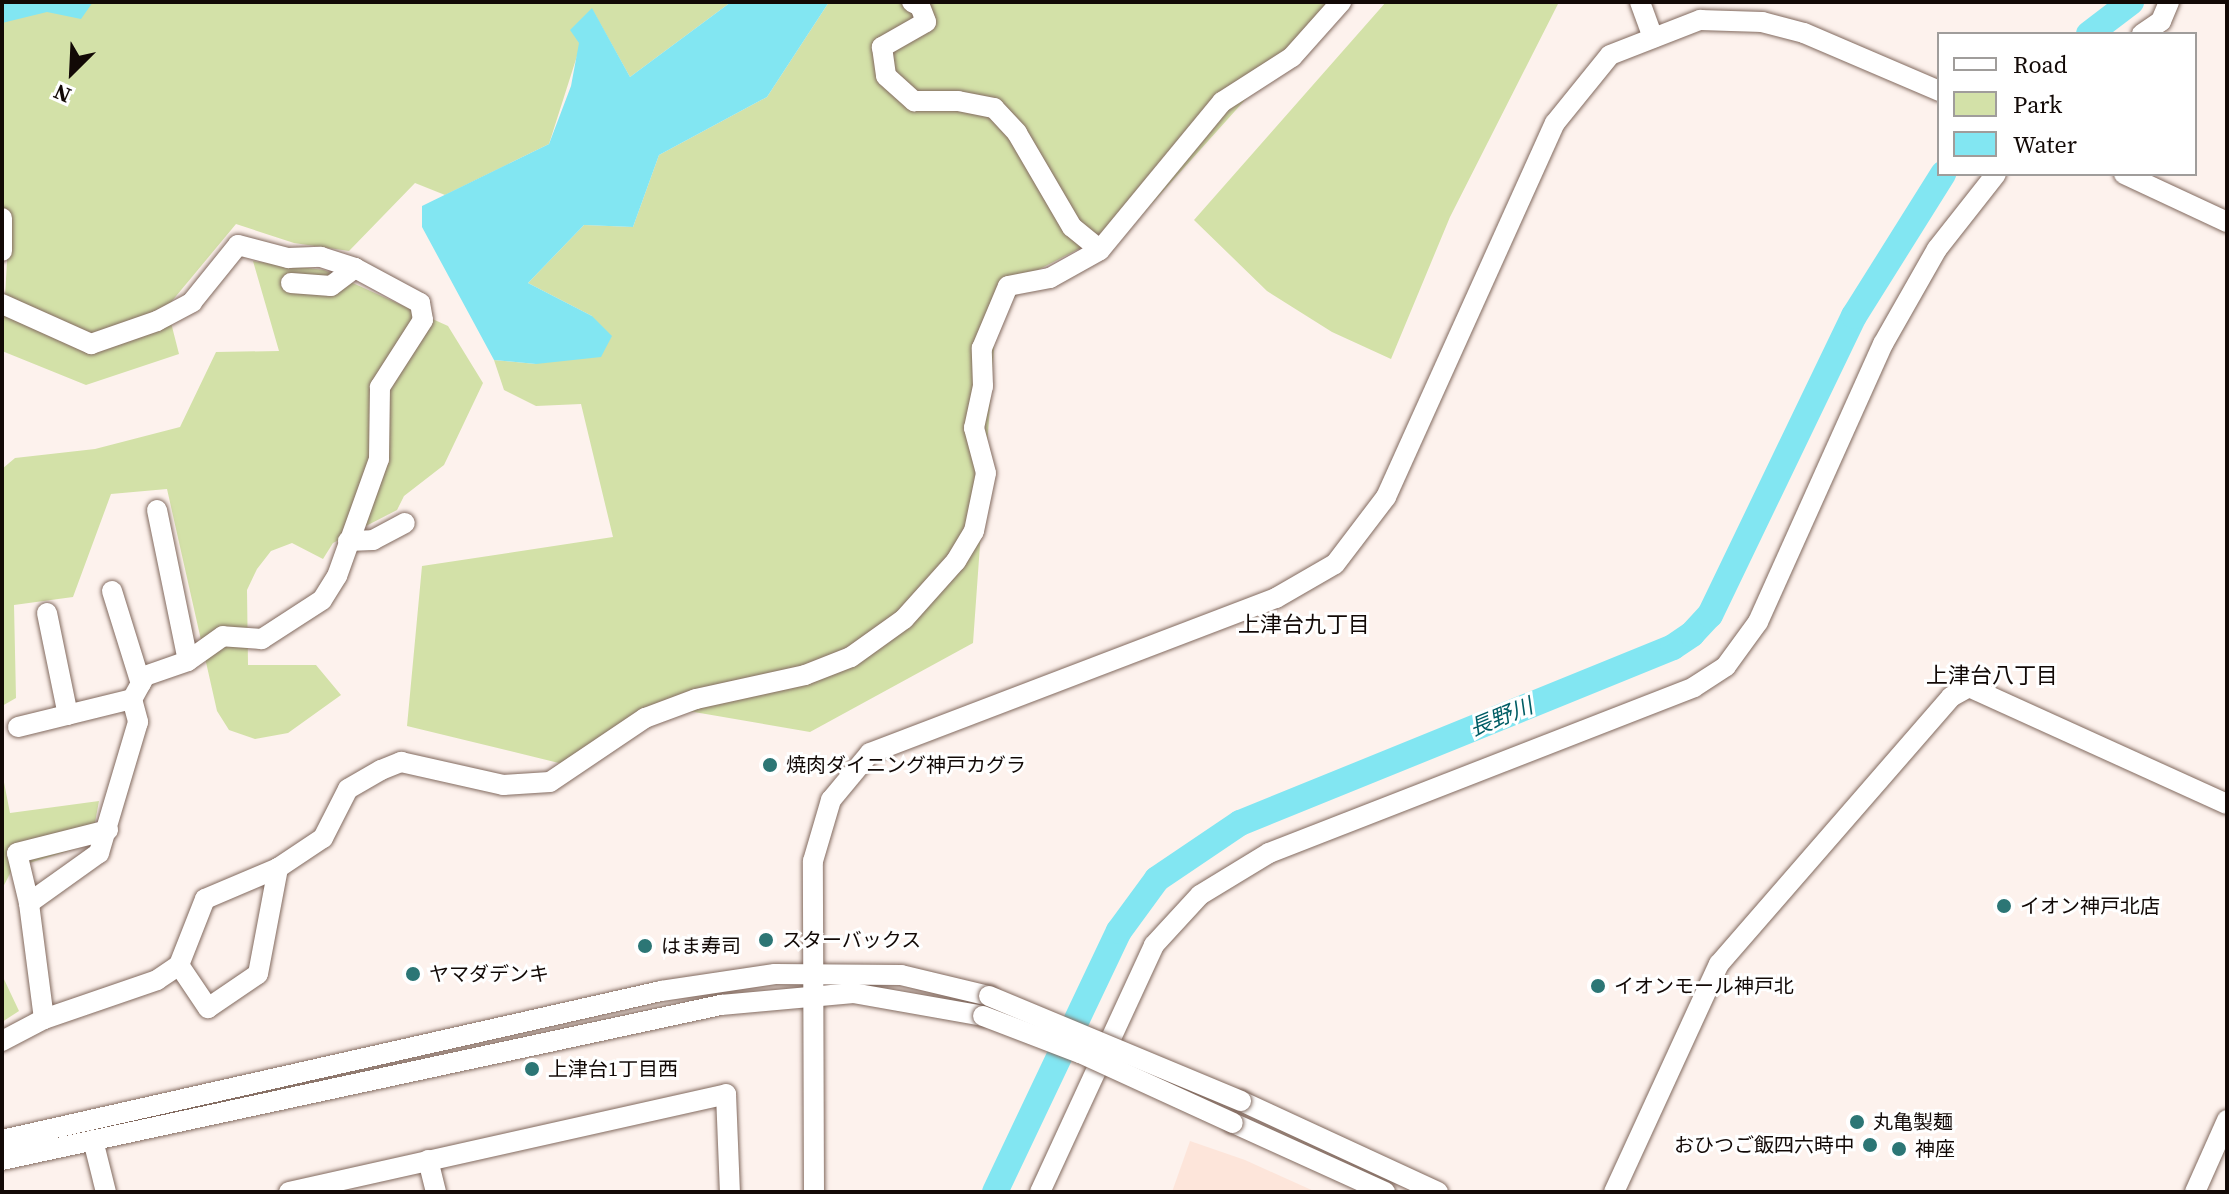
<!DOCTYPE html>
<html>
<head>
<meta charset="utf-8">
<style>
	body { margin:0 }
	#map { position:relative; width:2229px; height:1194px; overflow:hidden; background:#fdf2ed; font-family:"Source Serif 4","Noto Sans JP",serif }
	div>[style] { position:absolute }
	.commercial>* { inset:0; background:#fde5da }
	.green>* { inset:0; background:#d3e1a8 }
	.water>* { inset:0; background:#82e6f2 }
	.river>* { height:26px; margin:-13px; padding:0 13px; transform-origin:13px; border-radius:13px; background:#82e6f2 }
	.roads { filter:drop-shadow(0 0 2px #826a5f) drop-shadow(0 0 2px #826a5f) }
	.minor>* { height:20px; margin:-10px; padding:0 10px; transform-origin:10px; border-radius:10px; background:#fff }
	.bridges { filter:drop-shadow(0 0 2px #826a5f) drop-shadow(0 0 2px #826a5f) }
	.minor-bridge>* { height:20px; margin:-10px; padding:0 10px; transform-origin:10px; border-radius:10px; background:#fff }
	.dots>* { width:22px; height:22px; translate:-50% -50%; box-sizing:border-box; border:4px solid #fff; border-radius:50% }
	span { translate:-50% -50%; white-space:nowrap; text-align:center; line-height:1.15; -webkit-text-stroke:6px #fff; paint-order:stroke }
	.poi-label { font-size:20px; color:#120906 }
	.left { translate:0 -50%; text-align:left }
	.right { translate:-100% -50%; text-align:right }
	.neighbourhood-label { font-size:22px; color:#120906 }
	.water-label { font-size:22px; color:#005d65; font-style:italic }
	.frame { position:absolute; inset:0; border:4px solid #120906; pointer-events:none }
	.legend { position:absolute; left:1937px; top:32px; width:260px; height:144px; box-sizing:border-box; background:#fff; border:2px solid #a09d9b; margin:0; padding:10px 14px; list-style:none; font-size:24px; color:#120906 }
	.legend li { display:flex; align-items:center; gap:16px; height:40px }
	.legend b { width:40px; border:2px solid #a09d9b }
	.north { position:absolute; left:32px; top:32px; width:80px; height:80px; -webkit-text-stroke:6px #fff; paint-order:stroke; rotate:204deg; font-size:22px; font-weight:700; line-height:32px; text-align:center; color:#120906 }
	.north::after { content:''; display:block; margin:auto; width:28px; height:36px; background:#120906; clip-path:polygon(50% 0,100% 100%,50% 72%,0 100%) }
</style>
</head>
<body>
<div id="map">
	<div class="commercial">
		<i style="clip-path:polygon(1190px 1141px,1245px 1160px,1316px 1192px,1172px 1192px)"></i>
	</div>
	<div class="green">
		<i style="clip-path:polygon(2px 2px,731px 2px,630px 77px,592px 9px,549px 144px,445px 195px,415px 183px,349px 251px,294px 243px,236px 224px,167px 307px,179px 354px,86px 385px,2px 351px,8px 243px,2px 201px)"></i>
		<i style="clip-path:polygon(829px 2px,1331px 4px,1139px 218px,1034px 272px,996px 321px,973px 643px,810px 732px,665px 707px,567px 765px,407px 726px,422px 566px,613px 537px,581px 404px,536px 406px,504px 390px,494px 360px,536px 364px,592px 316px,528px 283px,584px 225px,633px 227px,659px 155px,767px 97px)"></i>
		<i style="clip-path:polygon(1386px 2px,1559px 2px,1450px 217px,1391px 359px,1332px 332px,1267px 291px,1194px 220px)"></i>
		<i style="clip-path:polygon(253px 261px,324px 270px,448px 326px,483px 383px,444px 465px,404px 496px,397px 510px,333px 543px,323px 559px,292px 543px,271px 551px,257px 569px,247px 590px,248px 665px,316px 665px,341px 695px,288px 733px,255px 739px,229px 730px,217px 711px,167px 489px,111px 494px,73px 597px,14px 605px,16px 698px,2px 706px,2px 469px,15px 458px,95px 449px,180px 427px,216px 352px,279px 351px)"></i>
		<i style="clip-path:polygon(2px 772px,10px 813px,99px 801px,91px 844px,13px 868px,2px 889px)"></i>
		<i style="clip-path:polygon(2px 975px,19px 1011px,2px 1022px)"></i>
	</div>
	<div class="water">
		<i style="clip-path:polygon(2px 2px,93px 2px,81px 19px,47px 12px,2px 23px)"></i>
		<i style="clip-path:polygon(731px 2px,829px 2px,767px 97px,659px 155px,633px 227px,584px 225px,528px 283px,592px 316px,612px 336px,601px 357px,536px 364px,494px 360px,422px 227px,422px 206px,549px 144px,571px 86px,579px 43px,570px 30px,592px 8px,630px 77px)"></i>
	</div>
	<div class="river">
		<i style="left:2089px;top:34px;width:53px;rotate:-37.3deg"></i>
		<i style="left:995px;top:1192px;width:289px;rotate:-64.6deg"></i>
		<i style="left:1119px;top:931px;width:64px;rotate:-53.8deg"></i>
		<i style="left:1157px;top:879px;width:100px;rotate:-34deg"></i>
		<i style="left:1240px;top:823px;width:467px;rotate:-22.1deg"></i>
		<i style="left:1673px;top:647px;width:23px;rotate:-34deg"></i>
		<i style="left:1692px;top:634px;width:26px;rotate:-47deg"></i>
		<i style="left:1710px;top:615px;width:332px;rotate:-64.3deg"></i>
		<i style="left:1854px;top:316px;width:168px;rotate:-57.9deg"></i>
	</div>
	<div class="roads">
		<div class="minor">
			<i style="left:912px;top:2px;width:9px;rotate:27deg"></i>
			<i style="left:920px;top:6px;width:17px;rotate:69deg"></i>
			<i style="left:926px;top:22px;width:51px;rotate:150.4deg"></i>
			<i style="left:882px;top:47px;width:29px;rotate:82deg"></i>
			<i style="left:886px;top:76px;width:38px;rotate:42deg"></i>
			<i style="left:914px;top:101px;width:44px"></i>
			<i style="left:958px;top:101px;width:37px;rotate:11deg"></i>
			<i style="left:994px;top:108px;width:34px;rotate:47deg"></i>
			<i style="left:1017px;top:133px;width:109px;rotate:59.7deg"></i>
			<i style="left:1072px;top:227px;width:36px;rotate:39deg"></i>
			<i style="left:1640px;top:2px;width:38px;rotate:70deg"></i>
			<i style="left:2142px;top:34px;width:23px;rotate:-34deg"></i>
			<i style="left:2161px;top:21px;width:21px;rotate:-67deg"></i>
			<i style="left:2124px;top:174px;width:114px;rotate:25deg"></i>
			<i style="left:2px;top:218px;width:33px;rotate:90deg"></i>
			<i style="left:291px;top:283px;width:40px;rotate:4.3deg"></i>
			<i style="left:331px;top:286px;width:30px;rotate:-37deg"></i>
			<i style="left:2px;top:304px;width:98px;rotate:24.2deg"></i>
			<i style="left:91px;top:344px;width:70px;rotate:-19.2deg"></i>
			<i style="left:157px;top:321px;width:40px;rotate:-28deg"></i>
			<i style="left:192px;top:302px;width:73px;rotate:-51.1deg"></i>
			<i style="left:238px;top:245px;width:52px;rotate:14.6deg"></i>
			<i style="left:288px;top:258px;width:33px;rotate:-2deg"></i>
			<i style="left:321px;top:257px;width:36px;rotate:18deg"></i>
			<i style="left:355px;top:268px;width:74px;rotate:28.3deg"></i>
			<i style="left:420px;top:303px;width:17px;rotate:80deg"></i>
			<i style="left:423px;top:320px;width:80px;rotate:122.7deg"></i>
			<i style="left:380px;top:387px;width:72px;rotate:90.8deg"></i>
			<i style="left:379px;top:459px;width:124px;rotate:109.7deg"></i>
			<i style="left:337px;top:576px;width:28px;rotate:122deg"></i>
			<i style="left:322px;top:600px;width:72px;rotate:147deg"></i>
			<i style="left:262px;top:639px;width:39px;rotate:-176deg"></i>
			<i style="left:223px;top:636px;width:43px;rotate:144.5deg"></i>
			<i style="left:188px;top:661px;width:46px;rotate:160.8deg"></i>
			<i style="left:145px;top:676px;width:26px;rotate:119deg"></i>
			<i style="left:132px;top:699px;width:24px;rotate:75deg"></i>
			<i style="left:138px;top:722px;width:137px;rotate:106.6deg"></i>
			<i style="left:99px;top:853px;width:86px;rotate:144.5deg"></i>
			<i style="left:157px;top:510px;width:154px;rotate:78.4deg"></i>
			<i style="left:348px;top:541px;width:25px;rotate:-2deg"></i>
			<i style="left:373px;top:540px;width:36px;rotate:-28deg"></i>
			<i style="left:112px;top:591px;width:97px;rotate:72.7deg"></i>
			<i style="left:47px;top:613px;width:104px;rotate:78.4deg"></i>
			<i style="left:18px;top:727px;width:117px;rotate:-13.8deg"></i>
			<i style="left:179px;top:965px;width:52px;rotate:56deg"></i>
			<i style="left:208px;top:1008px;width:60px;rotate:-34.2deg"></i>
			<i style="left:258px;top:974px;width:108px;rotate:-79.3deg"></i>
			<i style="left:44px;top:1019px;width:120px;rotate:-19deg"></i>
			<i style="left:157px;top:980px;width:27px;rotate:-34deg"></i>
			<i style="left:179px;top:965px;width:71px;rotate:-68.5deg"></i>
			<i style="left:205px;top:899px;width:79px;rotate:-23deg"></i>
			<i style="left:278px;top:868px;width:54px;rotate:-33.7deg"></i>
			<i style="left:323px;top:838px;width:55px;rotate:-63deg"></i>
			<i style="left:348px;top:789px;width:38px;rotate:-30deg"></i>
			<i style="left:381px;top:770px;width:22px;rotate:-22deg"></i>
			<i style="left:401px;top:762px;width:105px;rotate:12.7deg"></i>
			<i style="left:503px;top:785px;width:47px;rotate:-3.7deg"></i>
			<i style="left:550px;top:782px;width:115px;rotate:-34deg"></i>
			<i style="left:645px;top:718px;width:54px;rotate:-20.4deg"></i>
			<i style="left:696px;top:699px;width:112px;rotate:-12.4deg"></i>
			<i style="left:805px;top:675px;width:49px;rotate:-21.4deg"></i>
			<i style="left:851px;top:657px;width:65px;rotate:-35.6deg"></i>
			<i style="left:904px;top:619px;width:78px;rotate:-48.1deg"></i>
			<i style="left:956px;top:561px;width:35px;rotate:-59deg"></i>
			<i style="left:974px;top:531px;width:59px;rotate:-78.3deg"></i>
			<i style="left:986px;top:473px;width:47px;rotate:-104.9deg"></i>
			<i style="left:974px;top:428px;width:43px;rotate:-77.9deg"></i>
			<i style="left:983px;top:386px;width:38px;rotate:-92deg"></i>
			<i style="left:982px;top:348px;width:67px;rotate:-67.2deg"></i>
			<i style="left:1008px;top:286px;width:43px;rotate:-10.8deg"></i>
			<i style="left:1050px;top:278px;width:57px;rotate:-29.2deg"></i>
			<i style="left:1100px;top:250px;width:192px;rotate:-50.5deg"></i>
			<i style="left:1222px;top:102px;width:83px;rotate:-32.7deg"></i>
			<i style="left:1292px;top:57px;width:74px;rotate:-48.3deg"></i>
			<i style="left:2px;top:1041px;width:47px;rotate:-27.6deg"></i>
			<i style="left:44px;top:1019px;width:117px;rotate:-97.4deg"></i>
			<i style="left:29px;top:903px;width:51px;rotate:-103.5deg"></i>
			<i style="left:17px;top:853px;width:94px;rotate:-14.2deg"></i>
			<i style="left:1241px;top:1101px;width:217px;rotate:24.8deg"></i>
			<i style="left:1233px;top:1123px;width:167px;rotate:24.4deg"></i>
			<i style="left:2px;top:1140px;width:676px;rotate:-12.74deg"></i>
			<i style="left:661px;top:991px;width:115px;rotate:-8.5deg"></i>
			<i style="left:775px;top:974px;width:126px;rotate:0.5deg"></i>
			<i style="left:901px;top:975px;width:90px;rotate:13.4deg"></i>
			<i style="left:93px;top:1140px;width:54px;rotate:76deg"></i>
			<i style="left:2px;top:1160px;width:736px;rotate:-12.17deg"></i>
			<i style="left:721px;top:1005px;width:133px;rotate:-5.2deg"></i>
			<i style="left:853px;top:993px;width:132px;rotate:10deg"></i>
			<i style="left:428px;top:1160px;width:33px;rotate:76deg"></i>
			<i style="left:289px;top:1192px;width:448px;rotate:-12.6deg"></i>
			<i style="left:726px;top:1094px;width:98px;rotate:87.7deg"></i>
			<i style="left:814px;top:1192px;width:331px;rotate:-90.2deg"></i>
			<i style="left:813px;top:861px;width:64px;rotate:-73.6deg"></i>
			<i style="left:831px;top:800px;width:61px;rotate:-50.3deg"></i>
			<i style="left:870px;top:753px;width:435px;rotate:-20.9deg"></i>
			<i style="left:1276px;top:598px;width:68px;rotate:-30deg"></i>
			<i style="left:1335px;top:564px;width:84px;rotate:-52.7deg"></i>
			<i style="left:1386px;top:497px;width:410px;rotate:-65.7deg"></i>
			<i style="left:1555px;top:123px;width:87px;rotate:-51deg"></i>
			<i style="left:1610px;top:55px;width:97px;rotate:-21.3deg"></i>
			<i style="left:1700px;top:20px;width:62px;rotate:1.8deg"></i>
			<i style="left:1762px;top:22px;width:43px;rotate:14.7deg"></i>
			<i style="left:1804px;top:33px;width:147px;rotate:23.2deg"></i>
			<i style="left:1040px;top:1192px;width:272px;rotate:-65.2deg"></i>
			<i style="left:1154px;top:945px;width:68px;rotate:-47.4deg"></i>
			<i style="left:1200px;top:895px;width:81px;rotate:-31.3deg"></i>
			<i style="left:1269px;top:853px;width:456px;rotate:-21.3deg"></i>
			<i style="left:1694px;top:687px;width:38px;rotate:-33deg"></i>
			<i style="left:1726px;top:666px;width:54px;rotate:-54deg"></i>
			<i style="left:1758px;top:622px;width:305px;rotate:-65.8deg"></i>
			<i style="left:1883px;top:344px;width:109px;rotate:-60.4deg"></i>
			<i style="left:1937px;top:249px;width:95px;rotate:-51.8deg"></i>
			<i style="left:1614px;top:1192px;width:251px;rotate:-65.3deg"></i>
			<i style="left:1719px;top:964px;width:354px;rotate:-49deg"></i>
			<i style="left:1951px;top:697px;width:21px;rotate:-29deg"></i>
			<i style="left:1969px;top:687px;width:283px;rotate:24.4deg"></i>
			<i style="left:2195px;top:1192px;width:79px;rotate:-66deg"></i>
		</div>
	</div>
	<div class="bridges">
		<div class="minor-bridge">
			<i style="left:989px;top:996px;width:273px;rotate:22.6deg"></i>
			<i style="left:983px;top:1016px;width:104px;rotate:20.9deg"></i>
			<i style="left:1080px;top:1053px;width:168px;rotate:24.6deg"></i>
		</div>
	</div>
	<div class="dots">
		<i style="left:770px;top:765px;background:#2c7675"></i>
		<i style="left:2004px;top:906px;background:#2c7675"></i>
		<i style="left:766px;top:940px;background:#2c7675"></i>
		<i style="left:645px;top:946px;background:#2c7675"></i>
		<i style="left:413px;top:974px;background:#2c7675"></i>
		<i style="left:1598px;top:986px;background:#2c7675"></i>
		<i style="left:532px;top:1069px;background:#2c7675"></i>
		<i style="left:1857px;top:1122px;background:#2c7675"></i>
		<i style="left:1870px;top:1145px;background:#2c7675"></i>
		<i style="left:1899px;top:1149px;background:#2c7675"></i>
	</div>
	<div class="poi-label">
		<span class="left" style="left:786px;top:765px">焼肉ダイニング神戸カグラ</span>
		<span class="left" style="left:2020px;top:906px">イオン神戸北店</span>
		<span class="left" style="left:782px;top:940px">スターバックス</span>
		<span class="left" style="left:661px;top:946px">はま寿司</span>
		<span class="left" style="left:429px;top:974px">ヤマダデンキ</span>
		<span class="left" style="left:1614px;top:986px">イオンモール神戸北</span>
		<span class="left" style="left:548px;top:1069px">上津台1丁目西</span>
		<span class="left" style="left:1873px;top:1122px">丸亀製麺</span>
		<span class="right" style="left:1854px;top:1145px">おひつご飯四六時中</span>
		<span class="left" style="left:1915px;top:1149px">神座</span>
	</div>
	<div class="neighbourhood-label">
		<span style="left:1304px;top:625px">上津台九丁目</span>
		<span style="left:1992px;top:676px">上津台八丁目</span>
	</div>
	<div class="water-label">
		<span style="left:1501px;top:717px;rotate:-22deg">長野川</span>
	</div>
	<div class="frame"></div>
	<ul class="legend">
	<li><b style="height:10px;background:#fff"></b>Road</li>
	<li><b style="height:22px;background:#d3e1a8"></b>Park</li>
	<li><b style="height:22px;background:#82e6f2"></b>Water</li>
	</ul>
	<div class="north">N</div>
</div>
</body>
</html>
